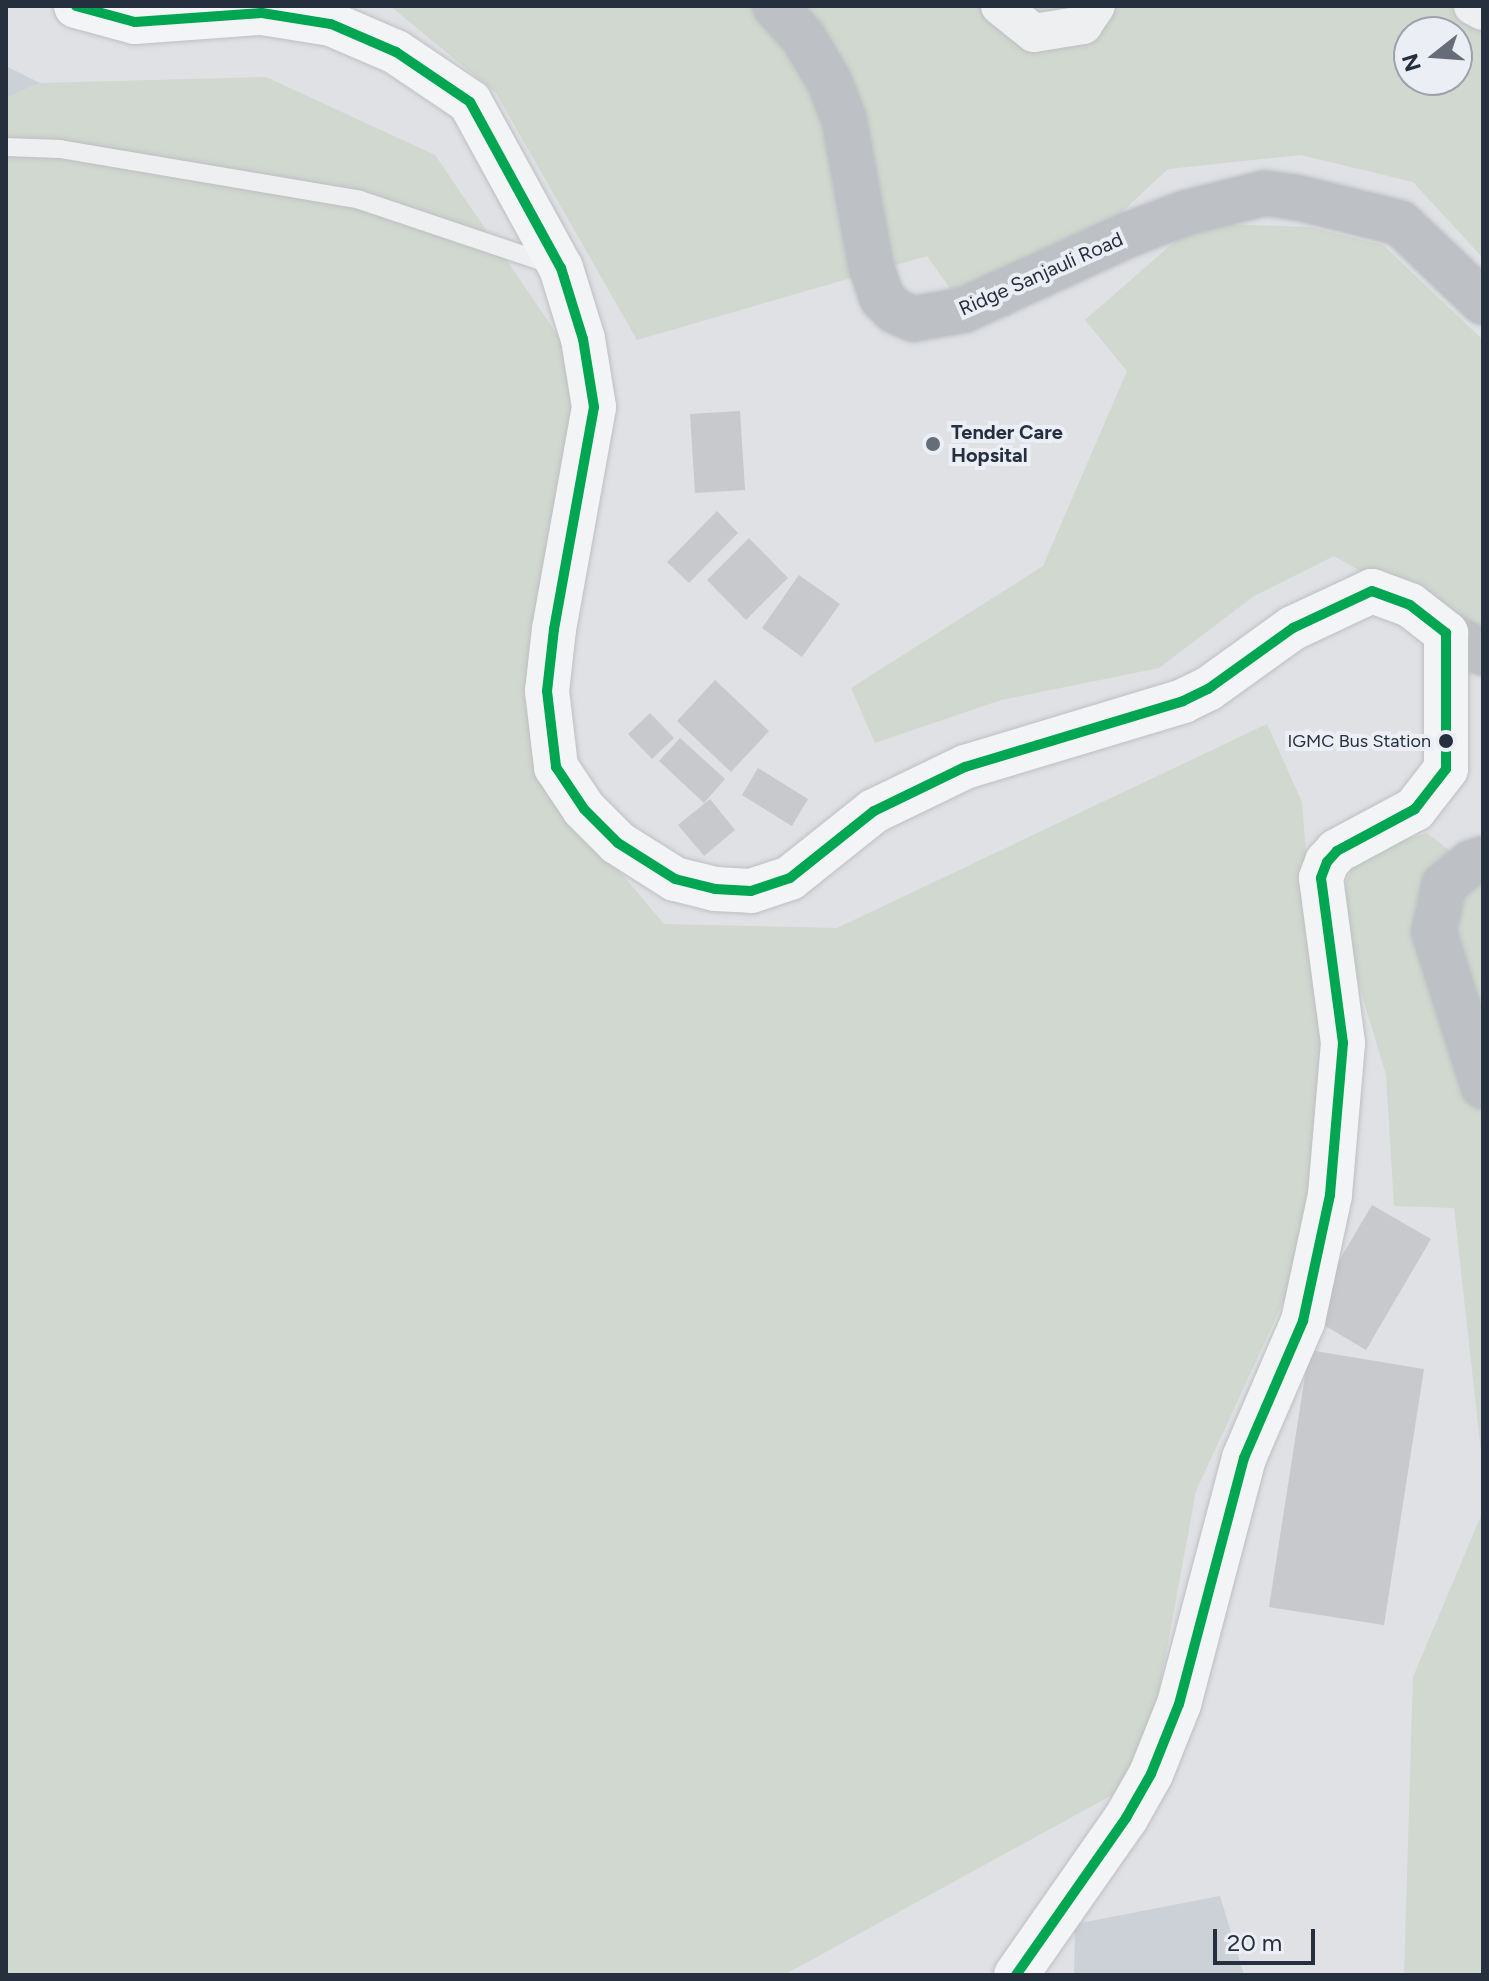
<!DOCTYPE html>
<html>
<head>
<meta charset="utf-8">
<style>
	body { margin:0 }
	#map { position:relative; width:1489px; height:1981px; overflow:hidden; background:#dfe1e4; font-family:Figtree,sans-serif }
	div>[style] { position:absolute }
	.built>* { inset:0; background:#ccd1d8 }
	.green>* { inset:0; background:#d0d8cf }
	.building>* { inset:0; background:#c7c9cc }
	.roads { filter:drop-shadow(0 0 2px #bdbfc2) drop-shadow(0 0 2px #bdbfc2) }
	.lane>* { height:18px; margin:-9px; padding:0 9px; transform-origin:9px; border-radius:9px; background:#eeeff1 }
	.street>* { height:38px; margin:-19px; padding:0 19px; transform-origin:19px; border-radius:19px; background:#eeeff1 }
	.secondary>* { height:44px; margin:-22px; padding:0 22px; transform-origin:22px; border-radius:22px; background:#bdc0c4 }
	.primary>* { height:44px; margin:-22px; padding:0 22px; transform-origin:22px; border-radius:22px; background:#f3f4f5 }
	.bus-1>* { height:10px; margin:-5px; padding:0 5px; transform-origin:5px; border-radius:5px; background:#00a651 }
	.dots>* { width:22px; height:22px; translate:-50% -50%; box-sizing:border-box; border:4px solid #ebeff5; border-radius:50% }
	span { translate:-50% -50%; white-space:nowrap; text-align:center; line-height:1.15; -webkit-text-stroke:8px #ebeff5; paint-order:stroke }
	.bus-label { font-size:18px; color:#252f3e }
	.right { translate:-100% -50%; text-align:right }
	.street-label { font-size:20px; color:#252f3e }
	.poi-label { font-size:20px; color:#252f3e; font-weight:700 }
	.left { translate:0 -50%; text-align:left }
	.frame { position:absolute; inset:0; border:8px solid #252f3e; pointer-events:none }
	.north { position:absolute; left:1393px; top:16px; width:80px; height:80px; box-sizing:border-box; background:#ebeff5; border:2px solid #9ca2ac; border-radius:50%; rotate:253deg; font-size:22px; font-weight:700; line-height:32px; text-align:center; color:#252f3e }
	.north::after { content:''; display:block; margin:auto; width:28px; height:36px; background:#666d78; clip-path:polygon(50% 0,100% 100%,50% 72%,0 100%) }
	.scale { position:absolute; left:1213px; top:1929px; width:102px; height:36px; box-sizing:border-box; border:4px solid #252f3e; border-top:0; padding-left:10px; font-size:24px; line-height:28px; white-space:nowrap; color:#252f3e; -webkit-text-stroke:6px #ebeff5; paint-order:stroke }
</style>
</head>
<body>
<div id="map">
	<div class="built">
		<i style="clip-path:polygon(6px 66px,40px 83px,6px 98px)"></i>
		<i style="clip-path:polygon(1220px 1896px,1244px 1975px,1074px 1975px,1075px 1924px)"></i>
	</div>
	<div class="green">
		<i style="clip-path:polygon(evenodd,390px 6px,1483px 6px,1483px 258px,1413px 182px,1301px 155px,1168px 169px,1009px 317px,969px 315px,927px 256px,637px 340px,496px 93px,390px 6px,1409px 32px,1457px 32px,1457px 80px,1409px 80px,1409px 32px)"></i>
		<i style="clip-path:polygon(266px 77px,435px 155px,576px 362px,539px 776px,664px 924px,837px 928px,1267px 724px,1302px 802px,1333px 1194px,1196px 1491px,1143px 1778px,784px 1975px,6px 1975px,6px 98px,40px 83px)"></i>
		<i style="clip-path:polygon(1196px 223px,1310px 227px,1383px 245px,1483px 340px,1483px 642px,1334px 556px,1254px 596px,1159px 668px,1001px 700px,875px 743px,851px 688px,1043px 566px,1127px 371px,1085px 320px)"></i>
		<i style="clip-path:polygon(1427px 833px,1483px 876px,1483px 1470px,1454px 1208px,1394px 1206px,1386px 1075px,1336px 908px,1357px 854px)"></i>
		<i style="clip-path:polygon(1483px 1511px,1483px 1975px,1404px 1975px,1413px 1677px)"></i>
	</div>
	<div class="building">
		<i style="clip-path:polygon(740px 411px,745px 490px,695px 493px,690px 414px)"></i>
		<i style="clip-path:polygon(717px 511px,738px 533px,689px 583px,667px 562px)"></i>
		<i style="clip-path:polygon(749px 538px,788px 578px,746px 620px,707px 580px)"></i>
		<i style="clip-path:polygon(799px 575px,840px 604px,802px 657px,762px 628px)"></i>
		<i style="clip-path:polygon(715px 680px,769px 731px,731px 772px,677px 721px)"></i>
		<i style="clip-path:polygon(650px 713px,674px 738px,652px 759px,628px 734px)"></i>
		<i style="clip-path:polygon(680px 738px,725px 779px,704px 803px,659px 761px)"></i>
		<i style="clip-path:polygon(758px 768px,808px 799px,792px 826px,742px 795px)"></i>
		<i style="clip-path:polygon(710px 799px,735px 830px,704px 856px,678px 825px)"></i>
		<i style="clip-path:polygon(1372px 1205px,1431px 1239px,1366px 1350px,1307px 1315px)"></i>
		<i style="clip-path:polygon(1309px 1350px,1424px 1369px,1384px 1625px,1269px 1607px)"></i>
	</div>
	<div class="roads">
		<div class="lane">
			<i style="left:6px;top:147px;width:54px;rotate:2.1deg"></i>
			<i style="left:60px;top:149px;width:304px;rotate:9.6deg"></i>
			<i style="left:360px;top:200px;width:200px;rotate:18.6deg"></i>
		</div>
		<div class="street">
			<i style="left:1000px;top:6px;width:43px;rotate:38.5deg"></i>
			<i style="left:1034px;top:33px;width:50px;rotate:-9.3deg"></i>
			<i style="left:1083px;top:25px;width:23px;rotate:-56deg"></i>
			<i style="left:1473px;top:6px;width:11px;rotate:27deg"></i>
		</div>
		<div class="secondary">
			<i style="left:775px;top:6px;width:42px;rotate:47.9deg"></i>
			<i style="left:803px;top:37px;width:51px;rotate:59.4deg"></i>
			<i style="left:829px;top:81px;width:41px;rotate:68.5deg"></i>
			<i style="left:844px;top:119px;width:149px;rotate:79.6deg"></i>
			<i style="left:871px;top:266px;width:34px;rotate:71deg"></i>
			<i style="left:882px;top:298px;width:18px;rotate:45deg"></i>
			<i style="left:895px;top:311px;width:20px;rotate:24deg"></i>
			<i style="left:913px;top:319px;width:52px;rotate:-10deg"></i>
			<i style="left:964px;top:310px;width:183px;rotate:-24.6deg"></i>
			<i style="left:1130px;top:234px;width:59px;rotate:-20.9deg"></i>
			<i style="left:1185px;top:213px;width:82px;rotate:-14deg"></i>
			<i style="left:1265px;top:193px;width:30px;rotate:8deg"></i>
			<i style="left:1295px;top:197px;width:108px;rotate:13.9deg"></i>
			<i style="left:1400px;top:223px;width:115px;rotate:43.6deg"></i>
			<i style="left:1446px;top:633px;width:42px;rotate:28.4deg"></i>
			<i style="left:1483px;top:859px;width:13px;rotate:162deg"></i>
			<i style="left:1471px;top:863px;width:35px;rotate:141deg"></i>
			<i style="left:1444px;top:885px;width:48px;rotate:102deg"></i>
			<i style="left:1434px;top:932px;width:162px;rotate:72.3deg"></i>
		</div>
		<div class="primary">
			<i style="left:76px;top:6px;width:61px;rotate:15.2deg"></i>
			<i style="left:135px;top:22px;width:127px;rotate:-4.1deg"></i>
			<i style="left:262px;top:13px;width:70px;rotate:9.1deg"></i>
			<i style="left:331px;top:24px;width:71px;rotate:23.3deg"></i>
			<i style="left:396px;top:52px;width:89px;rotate:34deg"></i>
			<i style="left:470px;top:102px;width:189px;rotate:61.3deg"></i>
			<i style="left:561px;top:268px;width:74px;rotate:72.8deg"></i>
			<i style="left:583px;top:339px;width:69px;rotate:80.8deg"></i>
			<i style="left:594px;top:407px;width:226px;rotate:100.2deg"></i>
			<i style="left:554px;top:629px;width:62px;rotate:96.4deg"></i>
			<i style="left:547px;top:691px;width:77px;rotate:83.2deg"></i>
			<i style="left:556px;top:767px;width:50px;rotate:56.3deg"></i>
			<i style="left:584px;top:809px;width:48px;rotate:45deg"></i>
			<i style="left:618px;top:843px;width:67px;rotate:32.3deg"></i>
			<i style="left:675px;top:879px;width:41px;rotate:14deg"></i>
			<i style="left:715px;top:889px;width:36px;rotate:3deg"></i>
			<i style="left:751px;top:891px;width:41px;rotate:-18.4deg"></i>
			<i style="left:790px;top:878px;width:107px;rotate:-38.6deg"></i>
			<i style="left:874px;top:811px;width:101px;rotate:-25.8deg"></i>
			<i style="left:965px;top:767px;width:228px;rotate:-16.8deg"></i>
			<i style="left:1183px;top:701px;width:28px;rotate:-26deg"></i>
			<i style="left:1208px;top:689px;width:105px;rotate:-35.7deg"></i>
			<i style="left:1293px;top:628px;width:87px;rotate:-25.1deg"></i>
			<i style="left:1372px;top:591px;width:40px;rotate:20.2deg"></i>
			<i style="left:1410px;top:605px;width:46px;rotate:37.9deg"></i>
			<i style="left:1446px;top:633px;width:136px;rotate:90deg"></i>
			<i style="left:1446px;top:769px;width:51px;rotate:127.8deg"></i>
			<i style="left:1415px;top:809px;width:89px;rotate:151.7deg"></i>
			<i style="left:1337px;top:851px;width:15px;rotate:132deg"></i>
			<i style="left:1327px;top:862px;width:17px;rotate:111deg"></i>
			<i style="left:1321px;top:878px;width:166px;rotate:82.4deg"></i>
			<i style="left:1343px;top:1043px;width:153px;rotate:94.9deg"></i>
			<i style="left:1330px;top:1195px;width:129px;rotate:102.1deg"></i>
			<i style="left:1303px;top:1321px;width:149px;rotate:113.3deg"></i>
			<i style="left:1244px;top:1458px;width:254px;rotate:104.8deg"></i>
			<i style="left:1179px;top:1704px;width:75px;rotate:111.8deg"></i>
			<i style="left:1151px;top:1774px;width:51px;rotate:119.6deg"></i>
			<i style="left:1126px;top:1818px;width:192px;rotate:125deg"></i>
		</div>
	</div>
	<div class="bus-1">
		<i style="left:76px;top:6px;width:61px;rotate:15.2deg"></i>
		<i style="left:135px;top:22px;width:127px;rotate:-4.1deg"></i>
		<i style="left:262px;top:13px;width:70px;rotate:9.1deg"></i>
		<i style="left:331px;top:24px;width:71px;rotate:23.3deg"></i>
		<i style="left:396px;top:52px;width:89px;rotate:34deg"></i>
		<i style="left:470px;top:102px;width:189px;rotate:61.3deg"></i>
		<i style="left:561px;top:268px;width:74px;rotate:72.8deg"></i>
		<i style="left:583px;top:339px;width:69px;rotate:80.8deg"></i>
		<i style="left:594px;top:407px;width:226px;rotate:100.2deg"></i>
		<i style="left:554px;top:629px;width:62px;rotate:96.4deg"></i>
		<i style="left:547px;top:691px;width:77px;rotate:83.2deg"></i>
		<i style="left:556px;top:767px;width:50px;rotate:56.3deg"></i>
		<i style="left:584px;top:809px;width:48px;rotate:45deg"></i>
		<i style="left:618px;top:843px;width:67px;rotate:32.3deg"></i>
		<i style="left:675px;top:879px;width:41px;rotate:14deg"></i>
		<i style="left:715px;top:889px;width:36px;rotate:3deg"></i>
		<i style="left:751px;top:891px;width:41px;rotate:-18.4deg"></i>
		<i style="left:790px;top:878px;width:107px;rotate:-38.6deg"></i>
		<i style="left:874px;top:811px;width:101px;rotate:-25.8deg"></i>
		<i style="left:965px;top:767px;width:228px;rotate:-16.8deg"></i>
		<i style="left:1183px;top:701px;width:28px;rotate:-26deg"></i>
		<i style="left:1208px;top:689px;width:105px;rotate:-35.7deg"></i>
		<i style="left:1293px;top:628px;width:87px;rotate:-25.1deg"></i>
		<i style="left:1372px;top:591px;width:40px;rotate:20.2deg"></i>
		<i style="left:1410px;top:605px;width:46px;rotate:37.9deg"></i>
		<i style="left:1446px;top:633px;width:136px;rotate:90deg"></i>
		<i style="left:1446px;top:769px;width:51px;rotate:127.8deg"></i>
		<i style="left:1415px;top:809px;width:89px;rotate:151.7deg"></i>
		<i style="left:1337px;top:851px;width:15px;rotate:132deg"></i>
		<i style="left:1327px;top:862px;width:17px;rotate:111deg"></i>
		<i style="left:1321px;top:878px;width:166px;rotate:82.4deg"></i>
		<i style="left:1343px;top:1043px;width:153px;rotate:94.9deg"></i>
		<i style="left:1330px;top:1195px;width:129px;rotate:102.1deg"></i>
		<i style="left:1303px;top:1321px;width:149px;rotate:113.3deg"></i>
		<i style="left:1244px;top:1458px;width:254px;rotate:104.8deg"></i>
		<i style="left:1179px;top:1704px;width:75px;rotate:111.8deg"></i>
		<i style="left:1151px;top:1774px;width:51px;rotate:119.6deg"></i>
		<i style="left:1126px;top:1818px;width:192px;rotate:125deg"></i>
	</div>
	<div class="dots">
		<i style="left:933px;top:444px;background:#666d78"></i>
		<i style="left:1446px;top:741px;background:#252f3e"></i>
	</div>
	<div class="bus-label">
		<span class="right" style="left:1431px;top:741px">IGMC Bus Station</span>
	</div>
	<div class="street-label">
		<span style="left:1041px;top:274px;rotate:-24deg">Ridge Sanjauli Road</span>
	</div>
	<div class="poi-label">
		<span class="left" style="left:951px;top:444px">Tender Care<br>Hopsital</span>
	</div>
	<div class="frame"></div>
	<div class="north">N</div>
	<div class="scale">20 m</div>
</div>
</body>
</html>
